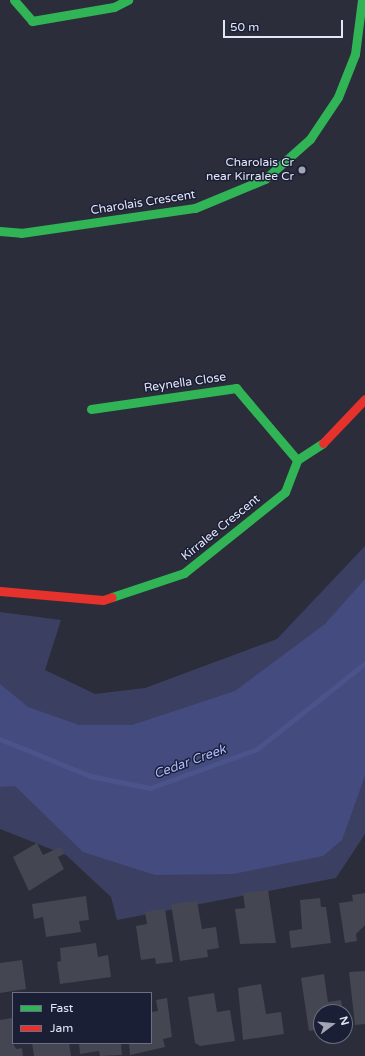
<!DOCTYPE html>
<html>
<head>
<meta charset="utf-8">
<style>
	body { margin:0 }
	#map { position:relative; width:365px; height:1056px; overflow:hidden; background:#2b2d3a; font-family:"Varela Round",sans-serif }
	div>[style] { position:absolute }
	.green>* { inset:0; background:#3b4062 }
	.forest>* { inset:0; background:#434b7f }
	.stream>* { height:5px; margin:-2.5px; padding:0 2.5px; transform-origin:2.5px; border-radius:2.5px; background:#4b548a }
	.building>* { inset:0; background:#444651 }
	.fast>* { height:9px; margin:-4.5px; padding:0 4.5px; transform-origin:4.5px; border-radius:4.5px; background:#30b455 }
	.jam>* { height:9px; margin:-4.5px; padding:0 4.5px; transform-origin:4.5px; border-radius:4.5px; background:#e5322d }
	.dots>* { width:11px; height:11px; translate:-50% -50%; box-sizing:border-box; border:2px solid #1b1f36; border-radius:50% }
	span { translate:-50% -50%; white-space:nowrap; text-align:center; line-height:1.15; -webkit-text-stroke:3px #1b1f36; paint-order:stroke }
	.poi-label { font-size:12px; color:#e3e6f6 }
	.right { translate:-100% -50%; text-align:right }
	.street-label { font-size:12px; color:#e3e6f6 }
	.water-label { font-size:13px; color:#abb9fe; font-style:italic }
	.legend { position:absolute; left:12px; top:992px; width:140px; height:52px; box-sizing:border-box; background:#1b1f36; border:1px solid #6b6f83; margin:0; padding:5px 7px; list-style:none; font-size:12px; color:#e3e6f6 }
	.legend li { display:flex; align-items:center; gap:8px; height:20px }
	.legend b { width:20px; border:1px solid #6b6f83 }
	.north { position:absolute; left:313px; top:1004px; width:40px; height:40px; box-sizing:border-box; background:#1b1f36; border:1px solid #6b6f83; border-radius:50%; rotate:74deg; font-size:11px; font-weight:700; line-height:16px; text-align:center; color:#e3e6f6 }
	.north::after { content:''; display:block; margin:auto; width:14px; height:18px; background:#a3a5b4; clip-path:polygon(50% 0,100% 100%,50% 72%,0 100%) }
	.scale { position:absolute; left:223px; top:20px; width:120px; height:18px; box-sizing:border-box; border:2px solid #e3e6f6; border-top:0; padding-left:5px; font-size:12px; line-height:14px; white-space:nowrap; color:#e3e6f6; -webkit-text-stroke:3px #1b1f36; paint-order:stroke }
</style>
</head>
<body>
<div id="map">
	<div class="green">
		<i style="clip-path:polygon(365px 546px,365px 834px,336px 878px,117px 920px,111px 897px,66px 855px,0 829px,0 612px,61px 620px,45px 670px,95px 694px,145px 688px,277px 639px)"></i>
	</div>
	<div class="forest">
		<i style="clip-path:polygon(365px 579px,365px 776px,342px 840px,323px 856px,233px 874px,155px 875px,83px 852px,15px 786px,0 787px,0 684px,28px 707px,79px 725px,132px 725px,235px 691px,325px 624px)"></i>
	</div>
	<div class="stream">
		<i style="left:0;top:739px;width:97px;rotate:22.3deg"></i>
		<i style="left:90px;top:776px;width:61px;rotate:11.3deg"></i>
		<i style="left:150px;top:788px;width:114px;rotate:-20deg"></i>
		<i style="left:257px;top:749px;width:138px;rotate:-38.5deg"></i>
	</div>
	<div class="building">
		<i style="clip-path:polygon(37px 843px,43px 855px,60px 847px,64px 854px,58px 857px,64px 869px,29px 891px,13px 857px)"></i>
		<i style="clip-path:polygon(268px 890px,276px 943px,240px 944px,235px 909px,245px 908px,243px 893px)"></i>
		<i style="clip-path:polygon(365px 893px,365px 925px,356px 934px,357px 941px,345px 943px,339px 903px,353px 901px,352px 895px)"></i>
		<i style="clip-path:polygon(86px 896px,89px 920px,79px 921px,81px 932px,46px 937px,43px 917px,34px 919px,32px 904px)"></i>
		<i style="clip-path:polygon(320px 898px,321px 907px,326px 907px,331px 943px,291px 948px,289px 931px,302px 929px,300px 900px)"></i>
		<i style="clip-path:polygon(197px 901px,202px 929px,216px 927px,219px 948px,207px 950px,208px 957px,180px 961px,171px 904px)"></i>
		<i style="clip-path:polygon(165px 909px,173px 962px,156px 964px,155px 958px,141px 960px,136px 926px,147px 924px,145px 912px)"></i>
		<i style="clip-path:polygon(96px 943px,98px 957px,108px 955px,111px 977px,60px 984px,57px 962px,61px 961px,60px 948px)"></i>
		<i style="clip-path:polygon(22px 960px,26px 989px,0 993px,0 963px)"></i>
		<i style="clip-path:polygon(365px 971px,365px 1024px,355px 1025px,349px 972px)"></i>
		<i style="clip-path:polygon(324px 974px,328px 1002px,341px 1000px,343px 1012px,321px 1012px,321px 1029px,309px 1031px,301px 978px)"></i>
		<i style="clip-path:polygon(261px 984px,266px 1014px,281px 1012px,284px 1034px,243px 1040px,238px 988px)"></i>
		<i style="clip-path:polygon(214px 993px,217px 1012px,230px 1010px,235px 1041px,200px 1046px,195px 1043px,188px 997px)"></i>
		<i style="clip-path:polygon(167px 998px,172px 1037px,163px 1039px,165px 1047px,130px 1055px,129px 1043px,151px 1043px,151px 1012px,158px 1011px,156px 1000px)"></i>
		<i style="clip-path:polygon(12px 1018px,13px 1043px,16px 1049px,22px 1048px,23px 1056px,0 1056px,0 1020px)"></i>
		<i style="clip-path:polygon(32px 1043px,69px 1043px,71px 1056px,34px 1056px)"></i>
		<i style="clip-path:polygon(79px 1043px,121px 1043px,122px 1055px,100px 1056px,99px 1051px,80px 1054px)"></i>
	</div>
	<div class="fast">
		<i style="left:14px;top:0;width:28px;rotate:49deg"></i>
		<i style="left:32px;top:21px;width:83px;rotate:-9.7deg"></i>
		<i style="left:114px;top:7px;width:16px;rotate:-27deg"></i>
		<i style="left:0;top:231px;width:21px;rotate:5deg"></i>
		<i style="left:21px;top:233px;width:176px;rotate:-8.2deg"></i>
		<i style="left:195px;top:208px;width:76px;rotate:-22.5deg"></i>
		<i style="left:265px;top:179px;width:60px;rotate:-41.6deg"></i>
		<i style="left:310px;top:139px;width:50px;rotate:-56.3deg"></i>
		<i style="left:338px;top:97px;width:46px;rotate:-68.4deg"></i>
		<i style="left:355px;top:54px;width:54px;rotate:-82.6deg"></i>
		<i style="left:91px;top:409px;width:147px;rotate:-8.2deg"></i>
		<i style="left:236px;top:388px;width:94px;rotate:49.7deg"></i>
		<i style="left:112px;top:597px;width:76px;rotate:-18.4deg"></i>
		<i style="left:184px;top:573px;width:129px;rotate:-38.7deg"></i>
		<i style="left:285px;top:492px;width:34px;rotate:-69deg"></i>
		<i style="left:297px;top:460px;width:31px;rotate:-33deg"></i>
	</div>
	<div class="jam">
		<i style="left:323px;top:443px;width:61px;rotate:-46.3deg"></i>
		<i style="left:0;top:591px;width:103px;rotate:5deg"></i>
		<i style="left:103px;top:600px;width:9px;rotate:-18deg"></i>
	</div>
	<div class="dots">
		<i style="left:302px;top:170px;background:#a3a5b4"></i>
	</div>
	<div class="poi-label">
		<span class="right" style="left:294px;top:170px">Charolais Cr<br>near Kirralee Cr</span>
	</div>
	<div class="street-label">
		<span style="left:143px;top:203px;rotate:-9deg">Charolais Crescent</span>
		<span style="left:185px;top:383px;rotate:-8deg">Reynella Close</span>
		<span style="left:221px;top:528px;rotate:-39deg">Kirralee Crescent</span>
	</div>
	<div class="water-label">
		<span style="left:190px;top:762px;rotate:-20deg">Cedar Creek</span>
	</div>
	<ul class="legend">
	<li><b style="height:5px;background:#30b455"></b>Fast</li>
	<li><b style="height:5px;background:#e5322d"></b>Jam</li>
	</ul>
	<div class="north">N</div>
	<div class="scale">50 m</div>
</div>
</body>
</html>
